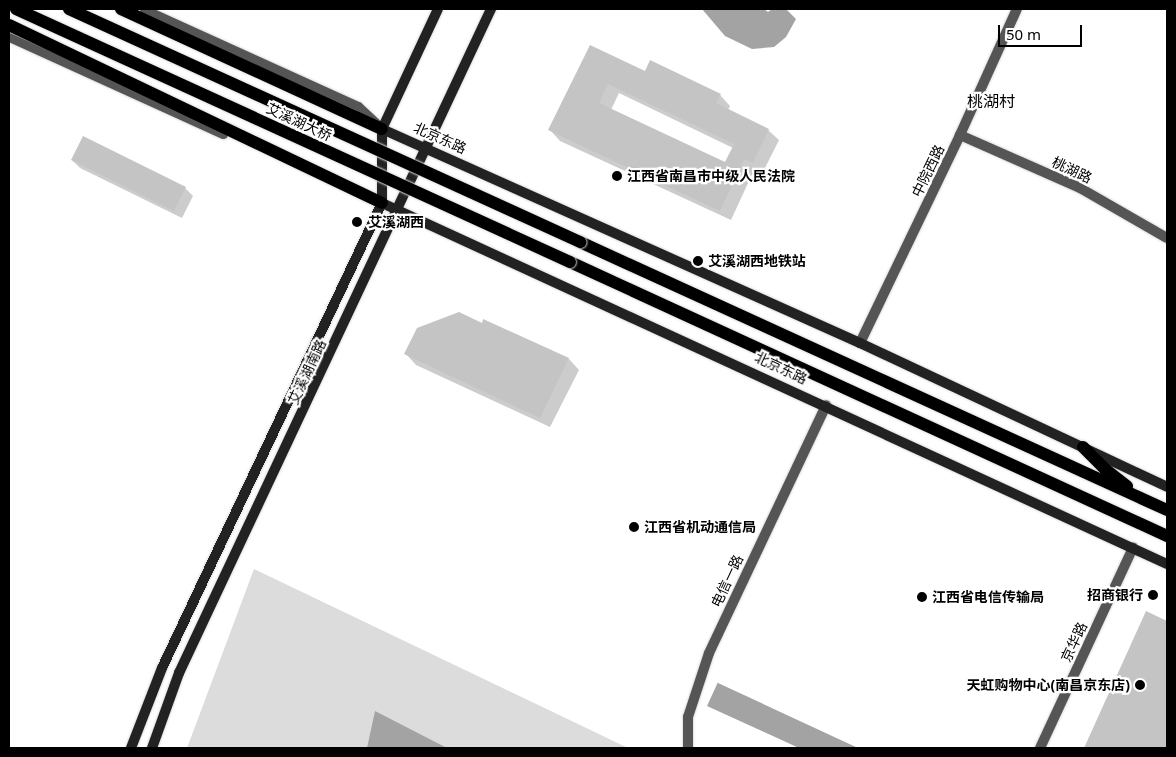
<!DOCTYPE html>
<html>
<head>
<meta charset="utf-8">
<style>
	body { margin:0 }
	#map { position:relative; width:1176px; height:757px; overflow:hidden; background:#fff; font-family:"Noto Sans","Noto Sans SC",sans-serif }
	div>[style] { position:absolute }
	.green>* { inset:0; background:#dcdcdc }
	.water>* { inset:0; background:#a3a3a3 }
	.shadow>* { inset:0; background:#0003 }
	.building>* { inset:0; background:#c4c4c4 }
	.roads { filter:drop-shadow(0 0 1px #dbdbdb) drop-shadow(0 0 1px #dbdbdb) }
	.pedestrian>* { height:9px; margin:-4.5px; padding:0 4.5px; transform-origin:4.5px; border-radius:4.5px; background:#555 }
	.minor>* { height:10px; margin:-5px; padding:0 5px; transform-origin:5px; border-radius:5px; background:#555 }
	.secondary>* { height:10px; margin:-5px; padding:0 5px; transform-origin:5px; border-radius:5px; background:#222 }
	.primary>* { height:12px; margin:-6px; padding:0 6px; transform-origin:6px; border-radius:6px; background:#000 }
	.bridges { filter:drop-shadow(0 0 1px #dbdbdb) drop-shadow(0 0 1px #dbdbdb) }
	.primary-bridge>* { height:12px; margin:-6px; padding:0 6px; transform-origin:6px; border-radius:6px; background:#000 }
	.dots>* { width:14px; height:14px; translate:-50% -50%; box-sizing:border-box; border:2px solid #fff; border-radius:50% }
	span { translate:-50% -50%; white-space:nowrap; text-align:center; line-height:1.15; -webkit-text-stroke:4.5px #fff; paint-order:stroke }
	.street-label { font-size:14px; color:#000 }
	.poi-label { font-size:14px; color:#000; font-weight:700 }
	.left { translate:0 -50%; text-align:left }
	.right { translate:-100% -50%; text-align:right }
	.quarter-label { font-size:16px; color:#000 }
	.frame { position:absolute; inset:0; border:10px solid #000; pointer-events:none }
	.scale { position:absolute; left:998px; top:25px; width:84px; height:22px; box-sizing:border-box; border:2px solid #000; border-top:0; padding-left:6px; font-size:15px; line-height:18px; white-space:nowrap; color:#000; -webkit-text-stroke:4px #fff; paint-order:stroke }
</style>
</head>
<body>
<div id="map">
	<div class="green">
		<i style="clip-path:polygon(254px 569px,628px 748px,187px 748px)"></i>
	</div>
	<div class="water">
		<i style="clip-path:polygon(702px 9px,764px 9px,768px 12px,772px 9px,786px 9px,796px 19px,786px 37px,774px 47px,752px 49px,725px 36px)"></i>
		<i style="clip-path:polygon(718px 682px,718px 683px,858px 748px,799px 748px,707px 706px)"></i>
		<i style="clip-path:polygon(375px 711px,447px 748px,367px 748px)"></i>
	</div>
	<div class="shadow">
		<i style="clip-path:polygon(evenodd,591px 47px,646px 73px,720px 95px,730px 106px,728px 110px,768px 130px,779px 140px,763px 172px,755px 168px,731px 220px,560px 141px,550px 130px,591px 47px,619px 93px,733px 148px,726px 163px,611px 110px,619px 93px)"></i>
		<i style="clip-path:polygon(72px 160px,185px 188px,193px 196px,182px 218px,80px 168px)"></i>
		<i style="clip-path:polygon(484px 321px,569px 359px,579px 370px,550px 427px,416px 365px,406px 354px,483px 324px)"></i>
		<i style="clip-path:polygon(1147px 613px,1167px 622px,1167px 748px,1086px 748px)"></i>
	</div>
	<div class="building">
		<i style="clip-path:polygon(evenodd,590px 45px,645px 71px,650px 60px,721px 94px,716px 103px,769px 129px,753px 163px,744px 159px,720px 211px,548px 130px,590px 45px,608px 84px,734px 144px,725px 162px,599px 103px,608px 84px)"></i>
		<i style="clip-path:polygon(83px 136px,186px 187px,174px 211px,71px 160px)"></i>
		<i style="clip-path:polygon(459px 312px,482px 323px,483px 319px,569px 358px,540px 418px,404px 354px,417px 328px)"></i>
		<i style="clip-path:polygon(1146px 611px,1167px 621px,1167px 748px,1084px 748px)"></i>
	</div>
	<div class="roads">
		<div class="pedestrian">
			<i style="left:144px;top:9px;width:235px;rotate:24.4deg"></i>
			<i style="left:358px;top:106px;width:26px;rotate:43deg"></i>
			<i style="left:9px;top:37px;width:235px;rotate:24.4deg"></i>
		</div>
		<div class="minor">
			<i style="left:960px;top:135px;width:131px;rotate:23.8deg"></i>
			<i style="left:1080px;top:188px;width:100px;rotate:29.9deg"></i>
			<i style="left:860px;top:343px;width:231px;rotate:-64.3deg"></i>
			<i style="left:960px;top:135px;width:138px;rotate:-65.7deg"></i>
			<i style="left:688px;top:748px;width:31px;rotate:-90deg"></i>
			<i style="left:688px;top:717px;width:67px;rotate:-71.8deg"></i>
			<i style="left:709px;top:653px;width:274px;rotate:-64.7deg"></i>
			<i style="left:1040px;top:748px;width:221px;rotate:-65.1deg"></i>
		</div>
		<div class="secondary">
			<i style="left:382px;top:129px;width:524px;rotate:24.12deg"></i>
			<i style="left:860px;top:343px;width:339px;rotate:25.1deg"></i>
			<i style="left:382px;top:203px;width:864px;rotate:24.7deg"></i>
			<i style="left:131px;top:748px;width:86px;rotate:-68.8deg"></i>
			<i style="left:162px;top:668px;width:514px;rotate:-64.68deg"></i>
			<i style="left:382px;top:203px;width:74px;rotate:-90deg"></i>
			<i style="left:382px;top:129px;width:132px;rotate:-65deg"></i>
			<i style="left:152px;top:748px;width:80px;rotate:-70.2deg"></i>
			<i style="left:179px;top:673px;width:734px;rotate:-64.83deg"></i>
		</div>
		<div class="primary">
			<i style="left:121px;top:9px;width:287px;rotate:24.7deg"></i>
			<i style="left:9px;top:25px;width:413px;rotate:25.5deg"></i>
			<i style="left:580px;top:242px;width:645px;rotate:24.54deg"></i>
			<i style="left:570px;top:262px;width:657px;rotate:24.65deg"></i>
			<i style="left:1083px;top:447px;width:31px;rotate:45deg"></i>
			<i style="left:1105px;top:469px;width:28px;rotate:38deg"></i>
		</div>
	</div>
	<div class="bridges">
		<div class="primary-bridge">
			<i style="left:16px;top:9px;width:609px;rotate:24.55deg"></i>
			<i style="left:69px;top:9px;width:562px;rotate:24.51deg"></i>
		</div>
	</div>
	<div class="dots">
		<i style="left:617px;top:176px;background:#000"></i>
		<i style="left:357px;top:222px;background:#000"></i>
		<i style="left:698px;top:261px;background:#000"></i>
		<i style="left:634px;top:527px;background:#000"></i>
		<i style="left:1153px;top:595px;background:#000"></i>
		<i style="left:922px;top:597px;background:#000"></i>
		<i style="left:1140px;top:685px;background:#000"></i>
	</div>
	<div class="street-label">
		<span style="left:299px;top:122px;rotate:25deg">艾溪湖大桥</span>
		<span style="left:440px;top:138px;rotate:24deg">北京东路</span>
		<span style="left:1072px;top:170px;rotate:25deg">桃湖路</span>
		<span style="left:928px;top:171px;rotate:-64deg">中院西路</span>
		<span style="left:781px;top:368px;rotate:25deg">北京东路</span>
		<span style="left:307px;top:372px;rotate:-65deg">艾溪湖南路</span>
		<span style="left:727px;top:581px;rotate:-65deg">电信一路</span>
		<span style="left:1074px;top:642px;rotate:-65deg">京华路</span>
	</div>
	<div class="poi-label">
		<span class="left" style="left:627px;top:176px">江西省南昌市中级人民法院</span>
		<span class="left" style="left:368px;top:222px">艾溪湖西</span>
		<span class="left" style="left:708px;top:261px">艾溪湖西地铁站</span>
		<span class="left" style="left:644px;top:527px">江西省机动通信局</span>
		<span class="right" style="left:1143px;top:595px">招商银行</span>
		<span class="left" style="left:932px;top:597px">江西省电信传输局</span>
		<span class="right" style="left:1130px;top:685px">天虹购物中心(南昌京东店)</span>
	</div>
	<div class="quarter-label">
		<span style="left:991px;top:101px">桃湖村</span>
	</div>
	<div class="frame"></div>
	<div class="scale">50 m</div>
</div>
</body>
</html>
